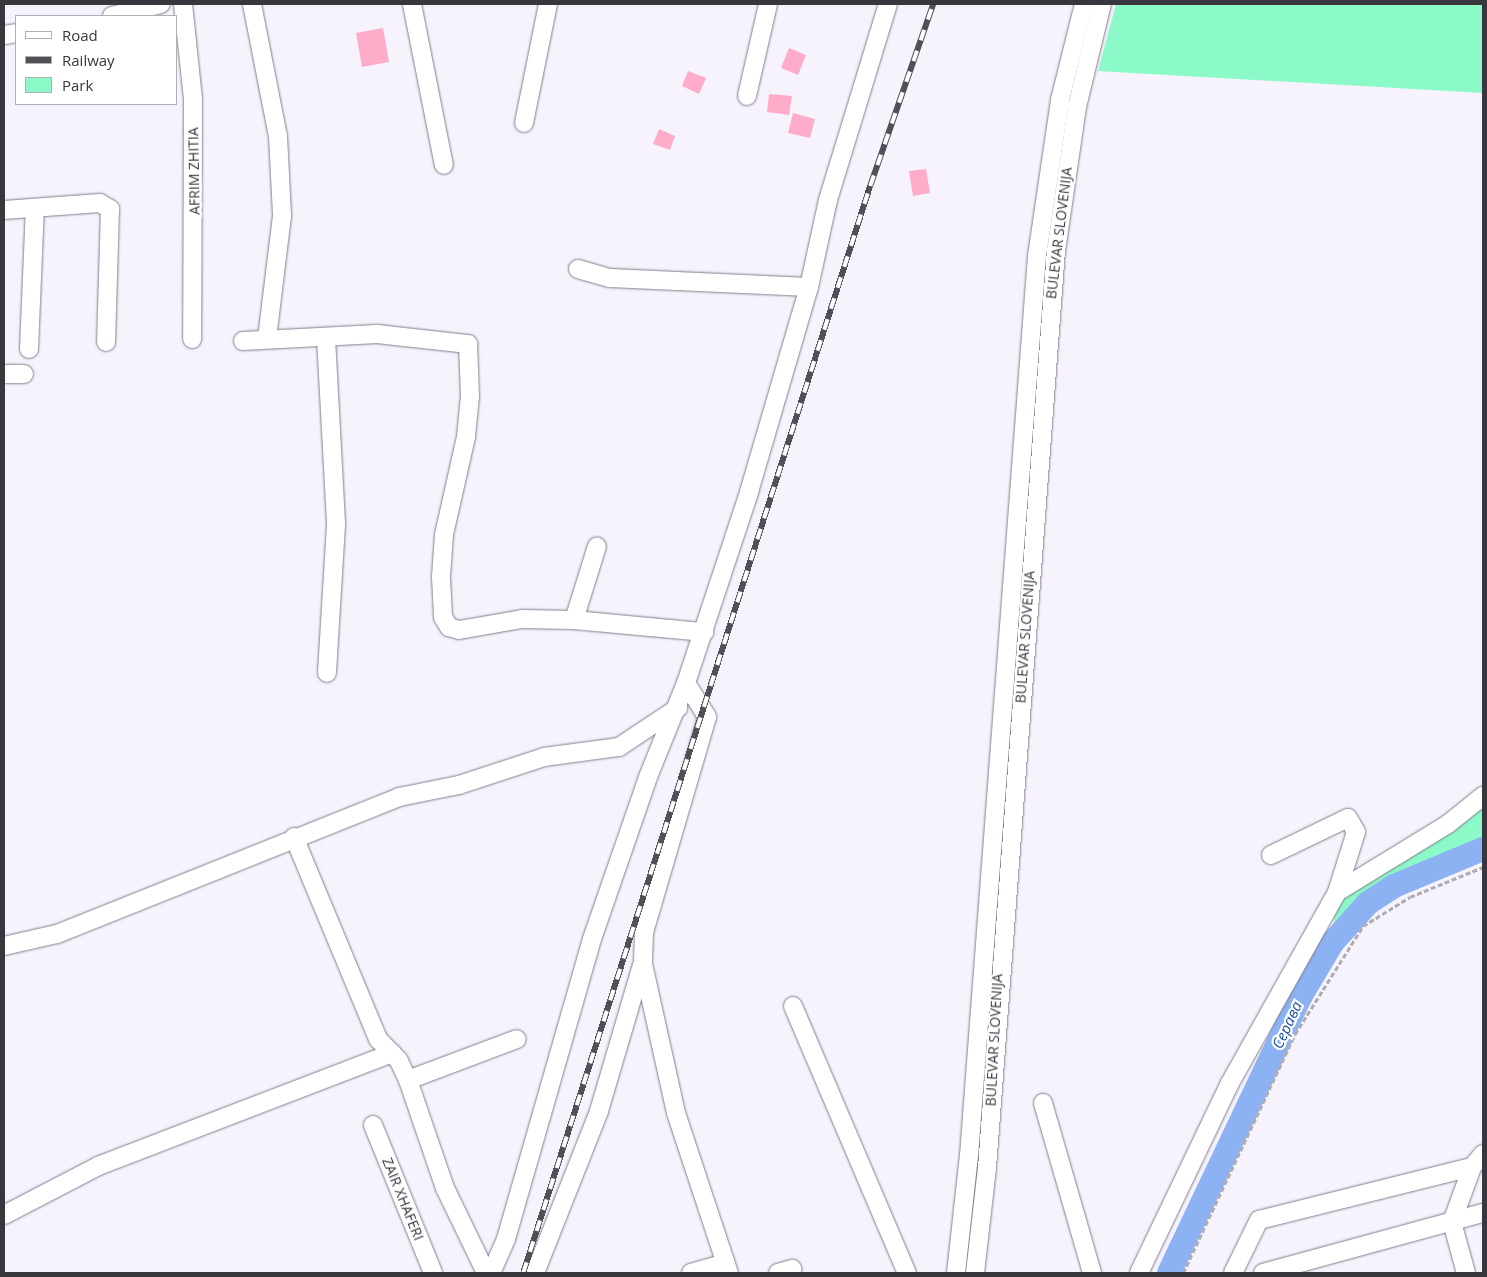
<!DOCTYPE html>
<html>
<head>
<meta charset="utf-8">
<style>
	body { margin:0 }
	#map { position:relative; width:1487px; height:1277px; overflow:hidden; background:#f6f3fc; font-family:"Open Sans",sans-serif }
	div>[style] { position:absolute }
	.green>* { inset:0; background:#8bfac8 }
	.river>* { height:24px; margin:-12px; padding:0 12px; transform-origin:12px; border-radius:12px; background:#8db2f4 }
	.building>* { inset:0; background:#feacca }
	.path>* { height:2.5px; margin-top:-1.25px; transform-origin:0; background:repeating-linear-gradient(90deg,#afacb4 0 5px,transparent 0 7.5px) }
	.roads { filter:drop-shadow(0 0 1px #837c8f) drop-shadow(0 0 1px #837c8f) }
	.minor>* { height:18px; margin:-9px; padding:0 9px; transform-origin:9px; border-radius:9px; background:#fff }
	.rail>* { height:5.5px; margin-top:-2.75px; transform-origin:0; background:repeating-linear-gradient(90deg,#fff 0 11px,#524f57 0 22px); box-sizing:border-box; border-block:1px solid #524f57 }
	span { translate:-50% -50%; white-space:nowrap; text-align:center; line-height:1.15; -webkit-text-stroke:4.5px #fff; paint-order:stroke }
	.street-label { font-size:14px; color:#39363e }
	.water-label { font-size:15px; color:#1d4fac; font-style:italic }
	.frame { position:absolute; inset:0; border:5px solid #39363e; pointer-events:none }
	.legend { position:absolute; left:15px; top:15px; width:162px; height:90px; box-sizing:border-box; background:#fff; border:1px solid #b0afb2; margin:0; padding:6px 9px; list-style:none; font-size:15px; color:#39363e }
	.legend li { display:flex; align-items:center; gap:10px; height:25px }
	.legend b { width:25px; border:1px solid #b0afb2 }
</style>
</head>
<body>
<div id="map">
	<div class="green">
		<i style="clip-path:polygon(1116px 4px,1483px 4px,1483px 93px,1098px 71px)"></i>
		<i style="clip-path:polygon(1483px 796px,1483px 849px,1394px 886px,1368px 903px,1332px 943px,1337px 892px)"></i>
	</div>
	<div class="river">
		<i style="left:1169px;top:1273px;width:306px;rotate:-64.6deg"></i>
		<i style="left:1300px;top:997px;width:63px;rotate:-59.3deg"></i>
		<i style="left:1332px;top:943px;width:54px;rotate:-48deg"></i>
		<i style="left:1368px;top:903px;width:31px;rotate:-33deg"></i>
		<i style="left:1394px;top:886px;width:96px;rotate:-22.6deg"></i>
	</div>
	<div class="building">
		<i style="clip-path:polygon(383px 28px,389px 62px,362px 67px,356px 33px)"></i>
		<i style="clip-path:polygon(789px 48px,806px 55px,798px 75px,781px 68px)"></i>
		<i style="clip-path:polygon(688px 71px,706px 78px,699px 94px,682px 86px)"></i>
		<i style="clip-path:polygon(769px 94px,792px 96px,789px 115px,767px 112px)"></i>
		<i style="clip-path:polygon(793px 113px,815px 119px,810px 138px,788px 133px)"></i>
		<i style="clip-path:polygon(659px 129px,675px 136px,670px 150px,653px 144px)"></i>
		<i style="clip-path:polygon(926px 169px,930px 193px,913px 196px,909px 171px)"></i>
	</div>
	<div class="path">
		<i style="left:1183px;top:1273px;width:264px;rotate:-64.9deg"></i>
		<i style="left:1295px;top:1034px;width:128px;rotate:-57.8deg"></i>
		<i style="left:1363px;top:926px;width:55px;rotate:-31.7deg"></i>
		<i style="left:1410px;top:897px;width:79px;rotate:-22.3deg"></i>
	</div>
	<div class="roads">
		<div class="minor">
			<i style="left:183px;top:4px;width:96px;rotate:84deg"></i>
			<i style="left:193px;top:99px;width:240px;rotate:90.2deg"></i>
			<i style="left:252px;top:4px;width:135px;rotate:78.9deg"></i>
			<i style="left:278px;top:136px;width:80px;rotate:87.1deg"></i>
			<i style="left:282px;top:216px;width:124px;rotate:97deg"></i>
			<i style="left:412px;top:4px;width:164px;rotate:78.8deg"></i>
			<i style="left:112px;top:16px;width:50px;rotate:-13.8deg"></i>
			<i style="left:4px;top:35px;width:12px;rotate:-9deg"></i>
			<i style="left:747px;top:96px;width:94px;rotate:-77.1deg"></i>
			<i style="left:524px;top:123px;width:121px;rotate:-78.6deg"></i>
			<i style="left:4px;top:210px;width:96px;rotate:-4.2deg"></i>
			<i style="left:100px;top:203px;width:12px;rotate:31deg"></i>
			<i style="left:110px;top:209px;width:133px;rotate:91.7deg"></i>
			<i style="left:578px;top:269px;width:33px;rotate:16deg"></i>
			<i style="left:610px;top:278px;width:199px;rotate:2.6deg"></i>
			<i style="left:326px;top:338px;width:187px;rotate:86.9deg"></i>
			<i style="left:336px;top:525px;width:148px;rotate:93.5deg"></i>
			<i style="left:243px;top:341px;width:134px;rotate:-3deg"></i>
			<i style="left:377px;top:334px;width:92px;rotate:6.3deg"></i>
			<i style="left:468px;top:344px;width:52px;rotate:87.8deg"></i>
			<i style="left:470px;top:396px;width:41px;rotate:95.6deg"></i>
			<i style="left:466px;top:437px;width:100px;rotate:102.7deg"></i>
			<i style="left:444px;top:535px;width:42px;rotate:94.1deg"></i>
			<i style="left:441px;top:577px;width:40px;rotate:87.1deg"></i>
			<i style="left:443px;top:617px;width:12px;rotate:59deg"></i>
			<i style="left:449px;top:627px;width:10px;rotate:17deg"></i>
			<i style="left:459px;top:630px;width:64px;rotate:-9.9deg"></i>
			<i style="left:522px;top:619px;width:52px;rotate:1.1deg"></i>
			<i style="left:574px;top:620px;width:131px;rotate:5.3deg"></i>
			<i style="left:29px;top:349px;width:141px;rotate:-87.6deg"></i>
			<i style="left:4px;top:374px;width:20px"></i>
			<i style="left:574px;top:620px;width:77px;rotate:-72.7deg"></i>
			<i style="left:686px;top:683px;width:40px;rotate:58deg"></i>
			<i style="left:707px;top:717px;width:224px;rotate:106.3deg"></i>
			<i style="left:644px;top:932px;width:32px;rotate:92deg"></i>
			<i style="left:643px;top:964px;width:153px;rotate:77.5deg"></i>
			<i style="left:676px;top:1113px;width:169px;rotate:71.7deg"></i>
			<i style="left:294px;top:837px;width:219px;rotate:67.4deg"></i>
			<i style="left:378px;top:1039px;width:30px;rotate:46deg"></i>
			<i style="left:399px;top:1061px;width:21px;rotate:65deg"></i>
			<i style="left:408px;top:1080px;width:114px;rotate:71.1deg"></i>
			<i style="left:445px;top:1188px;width:94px;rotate:64.2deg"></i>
			<i style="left:1271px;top:855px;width:85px;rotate:-25.7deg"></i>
			<i style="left:1348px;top:818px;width:16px;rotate:60deg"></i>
			<i style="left:1356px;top:832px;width:60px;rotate:107.5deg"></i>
			<i style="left:4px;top:946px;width:54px;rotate:-12.8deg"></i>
			<i style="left:57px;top:934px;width:368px;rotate:-21.8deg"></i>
			<i style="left:399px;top:797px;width:61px;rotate:-11.3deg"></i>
			<i style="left:459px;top:785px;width:89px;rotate:-18.2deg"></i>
			<i style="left:544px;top:757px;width:76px;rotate:-7.6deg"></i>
			<i style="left:619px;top:747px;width:71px;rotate:-33.5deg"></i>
			<i style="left:793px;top:1006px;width:290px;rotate:66.9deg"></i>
			<i style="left:408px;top:1080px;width:116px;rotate:-20.6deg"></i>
			<i style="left:1043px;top:1103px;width:177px;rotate:73.9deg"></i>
			<i style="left:373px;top:1125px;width:160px;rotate:67.9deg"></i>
			<i style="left:4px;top:1215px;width:106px;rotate:-27.5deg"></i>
			<i style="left:98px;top:1166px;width:315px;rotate:-21deg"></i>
			<i style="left:491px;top:1273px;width:37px;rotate:-66deg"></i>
			<i style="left:506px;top:1239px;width:312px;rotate:-74deg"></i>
			<i style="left:592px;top:939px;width:171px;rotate:-70.9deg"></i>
			<i style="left:648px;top:777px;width:101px;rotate:-68deg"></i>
			<i style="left:686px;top:683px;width:201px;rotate:-71.7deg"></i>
			<i style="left:749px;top:492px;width:214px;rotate:-73.7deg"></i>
			<i style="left:809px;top:287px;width:89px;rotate:-77.7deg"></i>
			<i style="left:828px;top:200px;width:205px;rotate:-73deg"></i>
			<i style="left:535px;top:1273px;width:174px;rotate:-68.4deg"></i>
			<i style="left:599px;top:1111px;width:152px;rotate:-73.6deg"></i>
			<i style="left:691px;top:1273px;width:36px;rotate:-16deg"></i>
			<i style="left:778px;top:1273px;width:15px;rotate:-16deg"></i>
			<i style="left:956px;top:1273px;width:118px;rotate:-83.7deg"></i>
			<i style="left:969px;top:1156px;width:903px;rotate:-85.68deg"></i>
			<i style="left:1037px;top:256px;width:158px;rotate:-81.6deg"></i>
			<i style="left:1060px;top:100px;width:99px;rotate:-76deg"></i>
			<i style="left:975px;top:1273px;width:106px;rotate:-83.5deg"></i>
			<i style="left:987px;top:1168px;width:920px;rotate:-85.7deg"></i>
			<i style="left:1056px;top:251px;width:146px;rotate:-81.7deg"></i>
			<i style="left:1077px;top:107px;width:106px;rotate:-76.4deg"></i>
			<i style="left:1139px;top:1273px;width:211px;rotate:-64.4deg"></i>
			<i style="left:1230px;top:1083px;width:219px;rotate:-60.7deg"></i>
			<i style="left:1337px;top:892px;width:130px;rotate:-31.5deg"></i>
			<i style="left:1448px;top:824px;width:45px;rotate:-38.7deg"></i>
			<i style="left:1233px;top:1273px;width:59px;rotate:-63.9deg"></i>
			<i style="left:1259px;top:1220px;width:219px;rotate:-14deg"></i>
			<i style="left:1263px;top:1273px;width:228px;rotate:-15.3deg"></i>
			<i style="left:1466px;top:1273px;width:53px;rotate:-105.4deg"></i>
			<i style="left:1452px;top:1222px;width:59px;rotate:-70deg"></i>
			<i style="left:1472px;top:1167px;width:17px;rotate:-50deg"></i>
		</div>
	</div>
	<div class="rail">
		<i style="left:523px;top:1273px;width:1141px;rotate:-72.3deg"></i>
		<i style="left:870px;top:186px;width:193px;rotate:-70.9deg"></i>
	</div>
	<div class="street-label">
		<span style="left:194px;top:171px;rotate:-91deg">AFRIM ZHITIA</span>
		<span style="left:1059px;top:233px;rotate:-83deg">BULEVAR SLOVENIJA</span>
		<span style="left:1025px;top:637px;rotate:-86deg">BULEVAR SLOVENIJA</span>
		<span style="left:994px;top:1040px;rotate:-87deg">BULEVAR SLOVENIJA</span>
		<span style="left:403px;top:1199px;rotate:68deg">ZAIR XHAFERI</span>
	</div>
	<div class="water-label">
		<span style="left:1287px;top:1025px;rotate:-65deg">Серава</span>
	</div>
	<div class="frame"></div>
	<ul class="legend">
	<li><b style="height:6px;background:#fff"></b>Road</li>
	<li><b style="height:6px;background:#524f57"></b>Railway</li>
	<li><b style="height:14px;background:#8bfac8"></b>Park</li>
	</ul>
</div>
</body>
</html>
